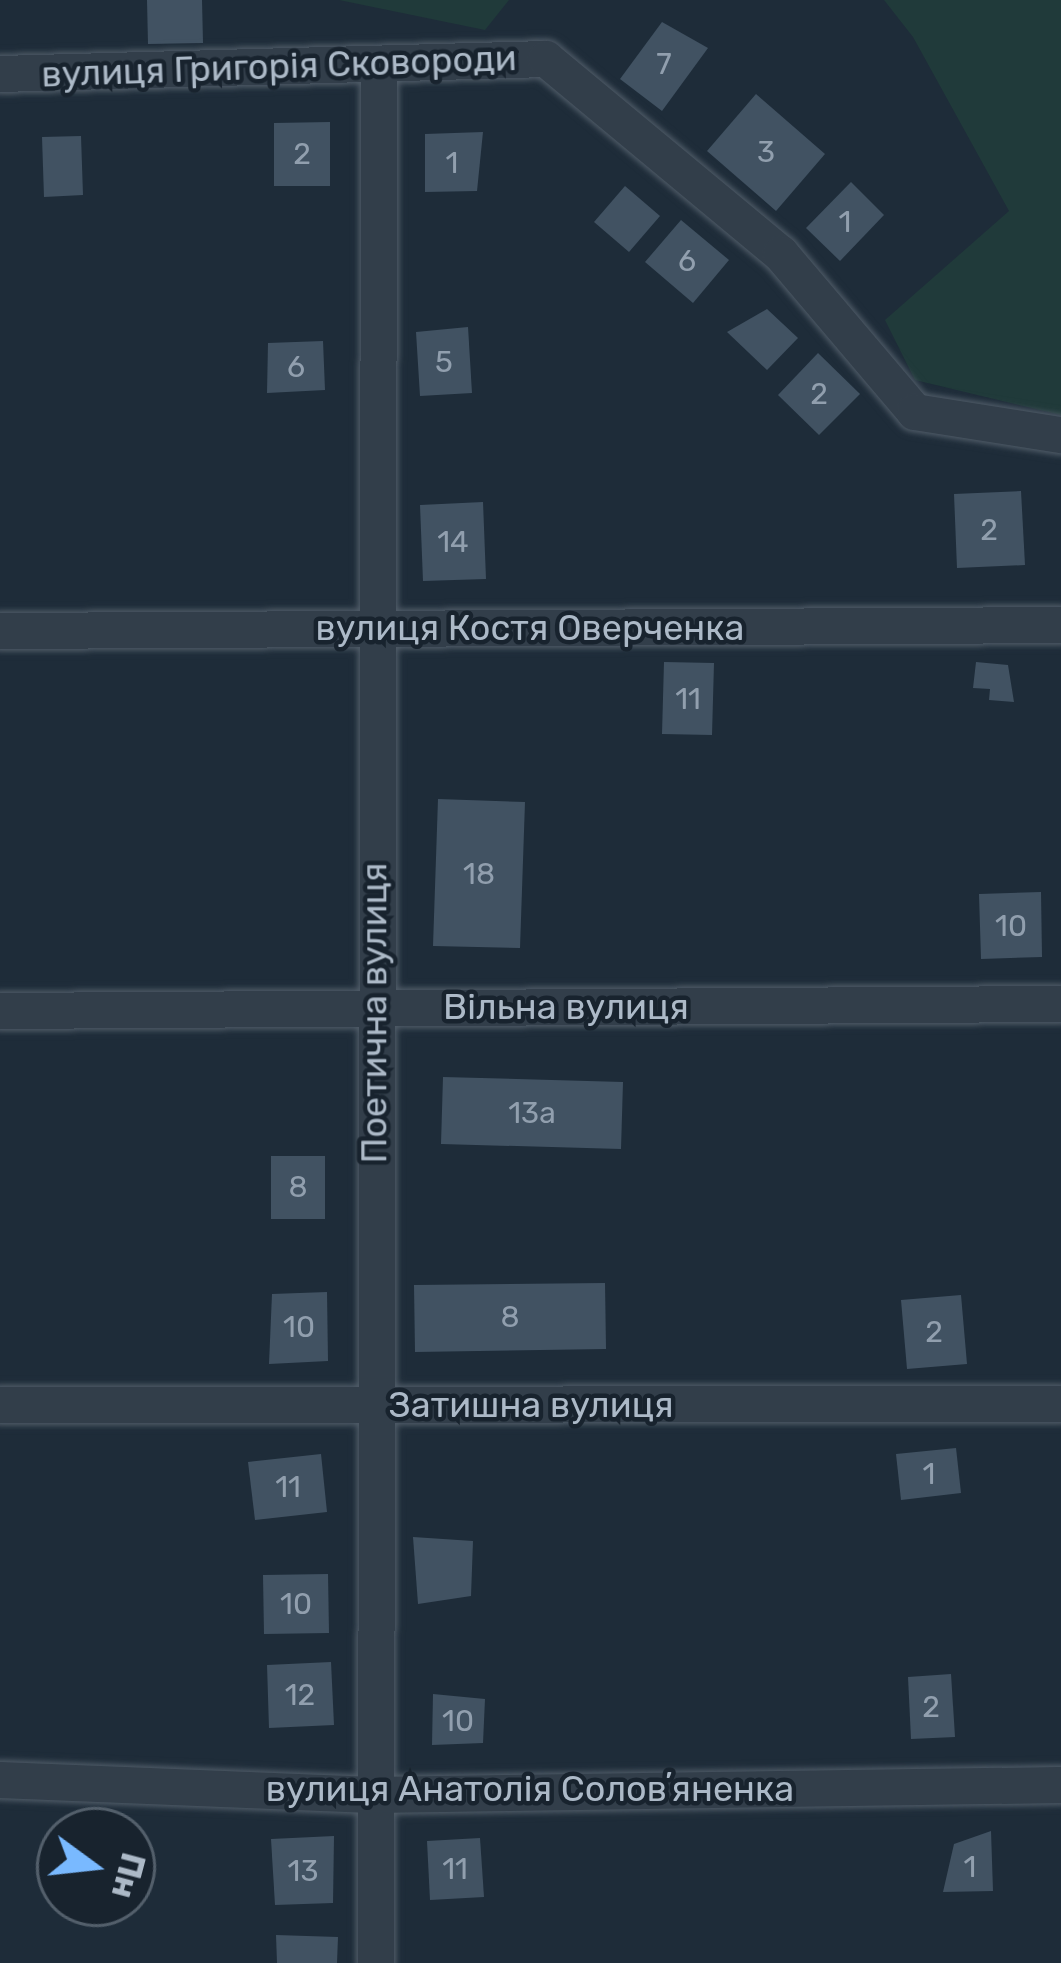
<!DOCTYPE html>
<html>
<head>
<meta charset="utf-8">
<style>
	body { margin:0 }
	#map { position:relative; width:1061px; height:1963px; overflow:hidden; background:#1e2c39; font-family:Rubik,sans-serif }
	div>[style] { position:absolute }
	.green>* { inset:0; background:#203a3a }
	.building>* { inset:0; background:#415262 }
	.roads { filter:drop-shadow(0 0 3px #505c68) drop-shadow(0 0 3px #505c68) }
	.street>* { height:36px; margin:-18px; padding:0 18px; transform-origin:18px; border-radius:18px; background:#323e4a }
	span { translate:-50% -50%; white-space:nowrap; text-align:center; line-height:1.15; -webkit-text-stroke:9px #18232e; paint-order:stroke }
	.number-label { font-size:30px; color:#919fae }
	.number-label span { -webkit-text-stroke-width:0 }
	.street-label { font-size:36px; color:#acb9c7 }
	.north { position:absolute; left:36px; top:1807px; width:120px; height:120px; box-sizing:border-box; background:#18232e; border:3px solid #535f6b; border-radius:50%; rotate:105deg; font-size:33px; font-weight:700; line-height:48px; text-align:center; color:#acb9c7 }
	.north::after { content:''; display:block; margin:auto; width:42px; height:54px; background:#79b9ff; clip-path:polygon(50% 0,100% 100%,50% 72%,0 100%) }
</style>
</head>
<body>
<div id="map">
	<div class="green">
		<i style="clip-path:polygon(339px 0,509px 0,485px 30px)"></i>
		<i style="clip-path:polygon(884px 0,1061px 0,1061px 415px,915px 380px,885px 320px,1009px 211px,913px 37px)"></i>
	</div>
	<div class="building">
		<i style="clip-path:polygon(147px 0,202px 0,203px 43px,148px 44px)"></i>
		<i style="clip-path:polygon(662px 22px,708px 48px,662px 111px,620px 79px)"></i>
		<i style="clip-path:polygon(756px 94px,825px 154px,776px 211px,707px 151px)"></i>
		<i style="clip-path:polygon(330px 122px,330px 186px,274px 186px,274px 123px)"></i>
		<i style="clip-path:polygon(483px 132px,477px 191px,425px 192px,425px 134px)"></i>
		<i style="clip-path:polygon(81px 136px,83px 195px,44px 197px,42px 137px)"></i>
		<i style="clip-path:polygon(851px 182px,884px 215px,840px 261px,806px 228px)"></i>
		<i style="clip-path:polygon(625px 186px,660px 216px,629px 252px,594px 222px)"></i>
		<i style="clip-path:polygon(681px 220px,729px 260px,693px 303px,645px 262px)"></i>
		<i style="clip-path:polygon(767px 309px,798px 338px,767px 370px,727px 332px)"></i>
		<i style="clip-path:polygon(468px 327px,472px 393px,420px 396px,416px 332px)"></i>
		<i style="clip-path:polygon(323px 341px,325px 390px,267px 393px,268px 343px)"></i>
		<i style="clip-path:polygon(818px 353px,860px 394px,819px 435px,778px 395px)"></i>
		<i style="clip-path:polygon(1021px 491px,1025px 565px,957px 568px,954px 494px)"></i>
		<i style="clip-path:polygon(483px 502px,486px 579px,423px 581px,420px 505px)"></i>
		<i style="clip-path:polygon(664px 662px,714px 663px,712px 735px,662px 734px)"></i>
		<i style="clip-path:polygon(976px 662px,1008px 665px,1014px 702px,989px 700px,990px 689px,973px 688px)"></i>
		<i style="clip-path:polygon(438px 799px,525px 802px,520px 948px,433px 946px)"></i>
		<i style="clip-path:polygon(1041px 892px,1042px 957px,981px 959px,979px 894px)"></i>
		<i style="clip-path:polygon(443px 1077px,623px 1082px,621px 1149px,441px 1144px)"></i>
		<i style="clip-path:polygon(271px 1156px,325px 1156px,325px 1219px,271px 1219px)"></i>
		<i style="clip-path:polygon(605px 1283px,606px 1349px,415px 1352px,414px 1285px)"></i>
		<i style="clip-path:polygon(327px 1292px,328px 1361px,269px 1364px,272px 1294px)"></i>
		<i style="clip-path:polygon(961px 1295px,967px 1364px,907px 1369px,901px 1300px)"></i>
		<i style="clip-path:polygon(956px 1448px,961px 1493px,901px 1500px,896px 1454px)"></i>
		<i style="clip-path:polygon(321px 1454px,327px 1512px,255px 1520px,248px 1462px)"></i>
		<i style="clip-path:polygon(413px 1537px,473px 1541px,471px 1596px,418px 1604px)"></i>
		<i style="clip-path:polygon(328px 1574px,329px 1633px,264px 1634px,263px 1575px)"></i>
		<i style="clip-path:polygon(331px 1662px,334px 1725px,269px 1728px,267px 1665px)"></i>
		<i style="clip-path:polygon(951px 1674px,955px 1737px,911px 1739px,908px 1677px)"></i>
		<i style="clip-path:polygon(433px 1694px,485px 1699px,483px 1743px,432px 1745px)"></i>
		<i style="clip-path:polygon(991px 1831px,993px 1891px,943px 1892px,954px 1844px)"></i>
		<i style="clip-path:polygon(334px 1836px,333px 1903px,275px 1905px,271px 1839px)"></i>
		<i style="clip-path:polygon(480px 1838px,484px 1897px,430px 1900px,427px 1841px)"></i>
		<i style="clip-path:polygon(276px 1935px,338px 1937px,337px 1963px,277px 1963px)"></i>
	</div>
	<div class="roads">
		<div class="street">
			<i style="left:0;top:74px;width:546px;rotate:-1.57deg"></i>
			<i style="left:546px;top:59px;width:305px;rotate:39.7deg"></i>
			<i style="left:781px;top:254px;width:207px;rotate:49.7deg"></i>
			<i style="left:915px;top:412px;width:148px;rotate:9deg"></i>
			<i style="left:0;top:631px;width:1061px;rotate:-0.32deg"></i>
			<i style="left:0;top:1011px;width:1061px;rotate:-0.38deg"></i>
			<i style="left:0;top:1405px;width:1061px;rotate:-0.05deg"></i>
			<i style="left:0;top:1780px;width:372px;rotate:2.3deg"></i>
			<i style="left:372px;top:1795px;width:689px;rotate:-0.83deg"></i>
			<i style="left:376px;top:1963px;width:1899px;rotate:-89.91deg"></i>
		</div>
	</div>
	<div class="number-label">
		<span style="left:664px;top:64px">7</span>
		<span style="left:766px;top:152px">3</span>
		<span style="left:302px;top:154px">2</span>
		<span style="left:452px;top:163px">1</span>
		<span style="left:845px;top:222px">1</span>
		<span style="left:687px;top:261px">6</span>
		<span style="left:444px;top:362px">5</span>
		<span style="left:296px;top:367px">6</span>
		<span style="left:819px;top:394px">2</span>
		<span style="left:989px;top:530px">2</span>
		<span style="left:453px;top:542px">14</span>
		<span style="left:688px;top:699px">11</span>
		<span style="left:479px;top:874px">18</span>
		<span style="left:1011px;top:926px">10</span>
		<span style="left:532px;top:1113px">13а</span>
		<span style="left:298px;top:1187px">8</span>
		<span style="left:510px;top:1317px">8</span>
		<span style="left:299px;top:1327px">10</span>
		<span style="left:934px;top:1332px">2</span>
		<span style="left:929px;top:1474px">1</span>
		<span style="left:288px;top:1487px">11</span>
		<span style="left:296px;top:1604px">10</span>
		<span style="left:300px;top:1695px">12</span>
		<span style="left:931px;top:1707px">2</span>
		<span style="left:458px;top:1721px">10</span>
		<span style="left:970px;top:1867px">1</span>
		<span style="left:455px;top:1869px">11</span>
		<span style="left:303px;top:1871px">13</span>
	</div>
	<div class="street-label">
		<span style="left:279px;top:66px;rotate:-2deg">вулиця Григорія Сковороди</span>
		<span style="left:530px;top:628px">вулиця Костя Оверченка</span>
		<span style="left:566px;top:1007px">Вільна вулиця</span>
		<span style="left:374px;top:1013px;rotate:-90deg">Поетична вулиця</span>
		<span style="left:531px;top:1405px">Затишна вулиця</span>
		<span style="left:530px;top:1789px">вулиця Анатолія Соловʼяненка</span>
	</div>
	<div class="north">Пн</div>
</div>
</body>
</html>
